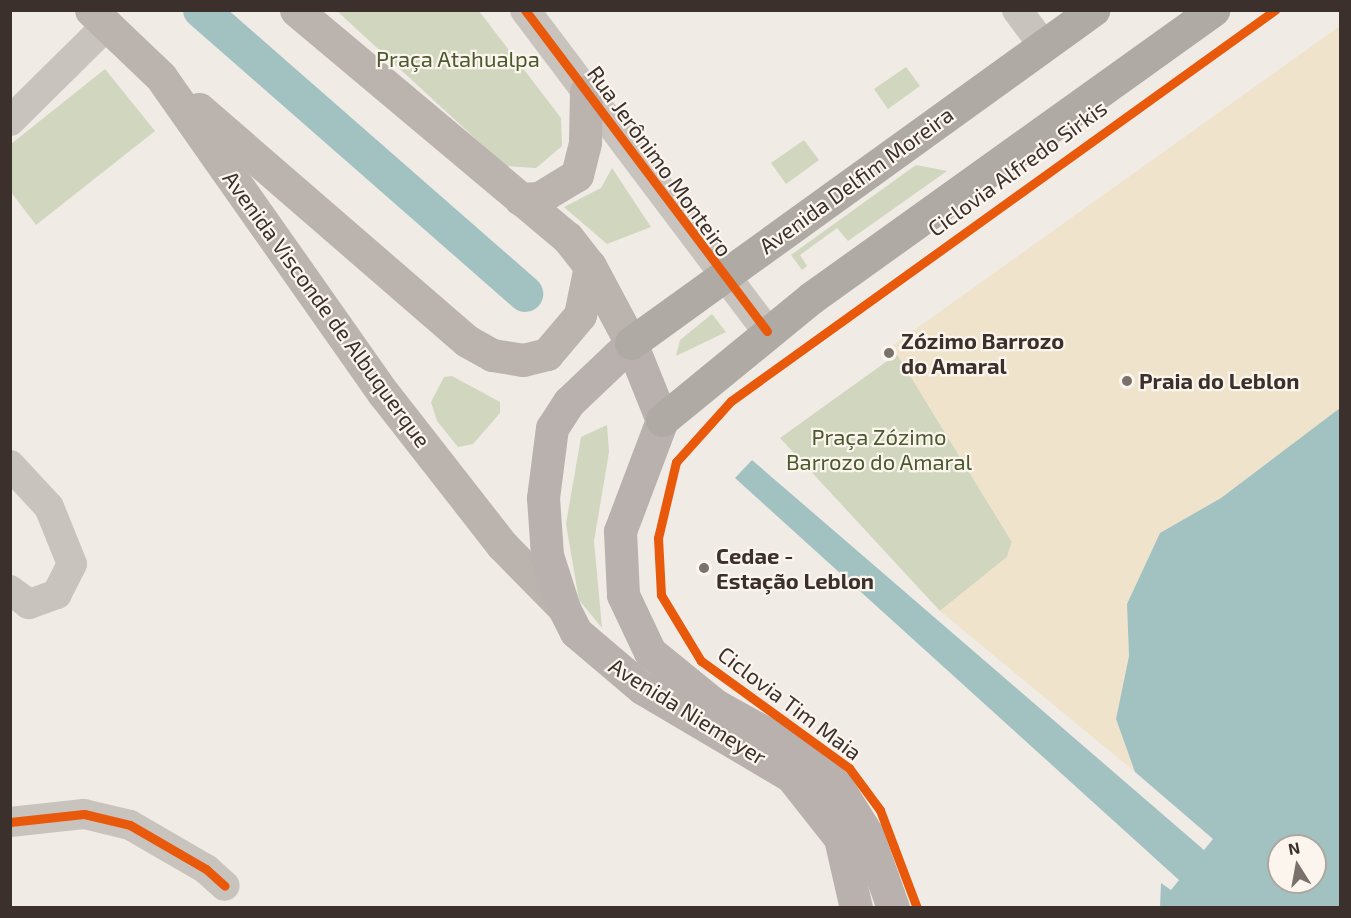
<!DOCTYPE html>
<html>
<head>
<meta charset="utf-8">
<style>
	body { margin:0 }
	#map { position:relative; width:1351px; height:918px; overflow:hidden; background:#f0ebe5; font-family:"Exo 2",sans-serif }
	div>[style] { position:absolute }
	.green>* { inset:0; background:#d1d6bf }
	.sand>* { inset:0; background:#efe3cc }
	.water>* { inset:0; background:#a1c2c1 }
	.canal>* { height:36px; margin:-18px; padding:0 18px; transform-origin:18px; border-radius:18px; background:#a1c2c1 }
	.street>* { height:30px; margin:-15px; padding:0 15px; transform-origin:15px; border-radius:15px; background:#c9c3be }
	.secondary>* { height:33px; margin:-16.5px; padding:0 16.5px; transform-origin:16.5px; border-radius:16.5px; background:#bab3ae }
	.primary>* { height:33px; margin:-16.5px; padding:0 16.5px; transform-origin:16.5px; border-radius:16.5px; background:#b8b1ad }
	.highway>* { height:33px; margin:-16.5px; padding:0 16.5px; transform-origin:16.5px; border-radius:16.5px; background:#afaaa4 }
	.cycleway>* { height:9px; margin:-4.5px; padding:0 4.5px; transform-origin:4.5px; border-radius:4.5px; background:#e8590c }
	.dots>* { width:16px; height:16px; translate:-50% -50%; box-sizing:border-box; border:3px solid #fbf5ee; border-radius:50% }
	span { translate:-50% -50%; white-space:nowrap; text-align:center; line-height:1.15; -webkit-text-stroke:4.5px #fbf5ee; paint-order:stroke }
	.park-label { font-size:22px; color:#4a5a2e }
	.street-label { font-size:22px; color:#3b302b }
	.poi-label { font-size:22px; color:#3b302b; font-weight:700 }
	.left { translate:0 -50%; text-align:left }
	.frame { position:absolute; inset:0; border:12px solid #3b302b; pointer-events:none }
	.north { position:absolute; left:1267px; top:834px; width:60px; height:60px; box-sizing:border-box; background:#fbf5ee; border:2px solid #aea6a0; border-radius:50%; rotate:349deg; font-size:16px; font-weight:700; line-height:24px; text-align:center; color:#3b302b }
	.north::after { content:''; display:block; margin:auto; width:21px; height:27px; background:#7a716c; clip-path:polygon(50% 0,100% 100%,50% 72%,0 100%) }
</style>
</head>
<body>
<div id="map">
	<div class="green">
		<i style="clip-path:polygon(337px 11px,479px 11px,561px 118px,562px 146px,536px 168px,505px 166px)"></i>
		<i style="clip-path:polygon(906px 67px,920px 86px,888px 109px,874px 89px)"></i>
		<i style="clip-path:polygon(105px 69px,155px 131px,36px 225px,11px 192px,11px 144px)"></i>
		<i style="clip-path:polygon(804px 140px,819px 160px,786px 184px,771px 163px)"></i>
		<i style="clip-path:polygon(916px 165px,947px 171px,848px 241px,837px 228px,800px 255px,807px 266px,802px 270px,791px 255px)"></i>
		<i style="clip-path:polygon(612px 168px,651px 227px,607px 244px,564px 207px,601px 188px)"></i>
		<i style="clip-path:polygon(712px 314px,726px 332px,676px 356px,680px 340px)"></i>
		<i style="clip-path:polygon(897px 354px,1012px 542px,1007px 557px,940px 611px,780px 438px)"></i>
		<i style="clip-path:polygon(452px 376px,500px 402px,500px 413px,473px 444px,458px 447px,437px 421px,431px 402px,444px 377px)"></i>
		<i style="clip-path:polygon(607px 425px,609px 452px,594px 541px,602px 628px,579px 600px,566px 524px,581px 437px)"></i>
	</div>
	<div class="sand">
		<i style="clip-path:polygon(1340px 26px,1340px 408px,1221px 498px,1160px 533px,1127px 604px,1129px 656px,1116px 719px,1135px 772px,940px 611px,1007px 557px,1012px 542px,892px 346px)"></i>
	</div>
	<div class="water">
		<i style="clip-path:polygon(evenodd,1340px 408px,1340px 907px,1160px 907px,1161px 883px,1171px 890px,1179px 880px,735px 478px,752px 460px,1204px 850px,1213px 839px,1135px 772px,1116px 719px,1129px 656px,1127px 604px,1160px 533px,1221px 498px,1340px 408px,1279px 846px,1315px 846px,1315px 882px,1279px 882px,1279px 846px)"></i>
	</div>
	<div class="canal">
		<i style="left:201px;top:10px;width:431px;rotate:41.2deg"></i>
	</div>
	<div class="street">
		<i style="left:525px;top:10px;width:402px;rotate:53deg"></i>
		<i style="left:1017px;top:10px;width:44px;rotate:53.4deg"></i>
		<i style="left:10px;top:121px;width:136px;rotate:-44.7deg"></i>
		<i style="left:10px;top:465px;width:57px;rotate:47.1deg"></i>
		<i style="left:49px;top:507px;width:61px;rotate:68deg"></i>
		<i style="left:72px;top:564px;width:34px;rotate:117deg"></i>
		<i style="left:57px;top:594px;width:30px;rotate:160deg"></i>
		<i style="left:29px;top:604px;width:24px;rotate:-144deg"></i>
		<i style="left:10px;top:822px;width:74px;rotate:-6.2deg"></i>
		<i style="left:84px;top:814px;width:47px;rotate:13.4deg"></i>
		<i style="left:130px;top:825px;width:88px;rotate:30.1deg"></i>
		<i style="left:206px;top:869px;width:25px;rotate:42deg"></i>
	</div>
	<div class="secondary">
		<i style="left:91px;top:10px;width:97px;rotate:43.7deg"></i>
		<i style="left:161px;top:77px;width:388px;rotate:54.9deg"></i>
		<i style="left:384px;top:394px;width:192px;rotate:52deg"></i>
		<i style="left:502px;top:545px;width:88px;rotate:45.5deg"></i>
		<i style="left:296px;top:10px;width:354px;rotate:40deg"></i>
		<i style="left:567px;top:237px;width:37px;rotate:52deg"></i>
		<i style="left:590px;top:266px;width:87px;rotate:62deg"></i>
		<i style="left:199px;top:109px;width:354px;rotate:40.9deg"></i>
		<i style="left:467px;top:341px;width:29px;rotate:29deg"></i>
		<i style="left:492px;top:355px;width:31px;rotate:9deg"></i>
		<i style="left:523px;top:360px;width:25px;rotate:-14deg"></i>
		<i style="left:547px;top:354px;width:51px;rotate:-49.8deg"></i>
		<i style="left:580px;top:315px;width:50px;rotate:-78.5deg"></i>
		<i style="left:520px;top:199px;width:19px;rotate:-3deg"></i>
		<i style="left:539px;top:198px;width:44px;rotate:-31.2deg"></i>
		<i style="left:577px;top:175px;width:34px;rotate:-76deg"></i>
		<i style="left:585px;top:142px;width:50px;rotate:-88.9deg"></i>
	</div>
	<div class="primary">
		<i style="left:856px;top:908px;width:72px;rotate:-102.9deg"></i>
		<i style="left:840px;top:838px;width:79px;rotate:-128.3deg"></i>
		<i style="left:791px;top:776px;width:173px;rotate:-149.4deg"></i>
		<i style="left:642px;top:688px;width:87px;rotate:-139.7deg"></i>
		<i style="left:576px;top:632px;width:27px;rotate:-117deg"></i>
		<i style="left:564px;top:608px;width:56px;rotate:-107.8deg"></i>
		<i style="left:547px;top:555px;width:57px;rotate:-94deg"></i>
		<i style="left:543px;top:498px;width:71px;rotate:-82.7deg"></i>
		<i style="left:552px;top:428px;width:31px;rotate:-57deg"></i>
		<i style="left:569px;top:402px;width:86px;rotate:-43.6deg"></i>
		<i style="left:631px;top:343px;width:83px;rotate:68.1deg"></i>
		<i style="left:662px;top:420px;width:119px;rotate:110.7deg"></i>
		<i style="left:620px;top:531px;width:64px;rotate:87.3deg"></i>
		<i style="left:623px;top:595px;width:63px;rotate:64.7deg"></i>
		<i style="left:650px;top:652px;width:84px;rotate:39.2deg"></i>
		<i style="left:715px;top:705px;width:97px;rotate:28.9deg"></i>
		<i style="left:800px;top:752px;width:50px;rotate:42.6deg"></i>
		<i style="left:837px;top:786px;width:57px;rotate:58deg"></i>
		<i style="left:867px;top:834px;width:78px;rotate:70.6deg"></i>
	</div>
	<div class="highway">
		<i style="left:631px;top:343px;width:570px;rotate:-35.78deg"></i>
		<i style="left:662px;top:420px;width:193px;rotate:-39.3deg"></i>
		<i style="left:811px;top:298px;width:495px;rotate:-35.6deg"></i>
	</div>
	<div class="cycleway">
		<i style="left:525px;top:10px;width:402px;rotate:53deg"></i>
		<i style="left:10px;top:822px;width:74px;rotate:-6.2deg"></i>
		<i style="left:84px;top:814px;width:47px;rotate:13.4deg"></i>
		<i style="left:130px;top:825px;width:88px;rotate:30.1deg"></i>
		<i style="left:206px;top:869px;width:25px;rotate:42deg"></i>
		<i style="left:917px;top:908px;width:105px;rotate:-110.7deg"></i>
		<i style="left:880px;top:810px;width:52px;rotate:-126.4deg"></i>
		<i style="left:849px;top:768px;width:183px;rotate:-144.1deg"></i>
		<i style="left:701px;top:661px;width:77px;rotate:-121.2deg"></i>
		<i style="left:661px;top:595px;width:57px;rotate:-93deg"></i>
		<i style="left:658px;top:538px;width:78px;rotate:-76.7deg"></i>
		<i style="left:676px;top:462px;width:82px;rotate:-48deg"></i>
		<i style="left:731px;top:401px;width:670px;rotate:-35.71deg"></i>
	</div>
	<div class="dots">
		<i style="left:889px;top:353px;background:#7a716c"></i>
		<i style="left:1127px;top:381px;background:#7a716c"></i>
		<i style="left:704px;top:568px;background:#7a716c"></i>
	</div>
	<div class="park-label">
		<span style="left:458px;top:59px">Praça Atahualpa</span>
		<span style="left:879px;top:449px">Praça Zózimo<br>Barrozo do Amaral</span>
	</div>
	<div class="street-label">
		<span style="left:660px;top:161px;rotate:54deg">Rua Jerônimo Monteiro</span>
		<span style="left:1017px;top:168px;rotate:-36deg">Ciclovia Alfredo Sirkis</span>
		<span style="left:856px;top:180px;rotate:-36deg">Avenida Delfim Moreira</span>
		<span style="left:327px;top:309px;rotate:54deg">Avenida Visconde de Albuquerque</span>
		<span style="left:790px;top:703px;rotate:37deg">Ciclovia Tim Maia</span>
		<span style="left:688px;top:711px;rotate:32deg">Avenida Niemeyer</span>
	</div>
	<div class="poi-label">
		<span class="left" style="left:901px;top:353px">Zózimo Barrozo<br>do Amaral</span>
		<span class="left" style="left:1139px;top:381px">Praia do Leblon</span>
		<span class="left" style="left:716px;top:568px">Cedae -<br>Estação Leblon</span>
	</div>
	<div class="frame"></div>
	<div class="north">N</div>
</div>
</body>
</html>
